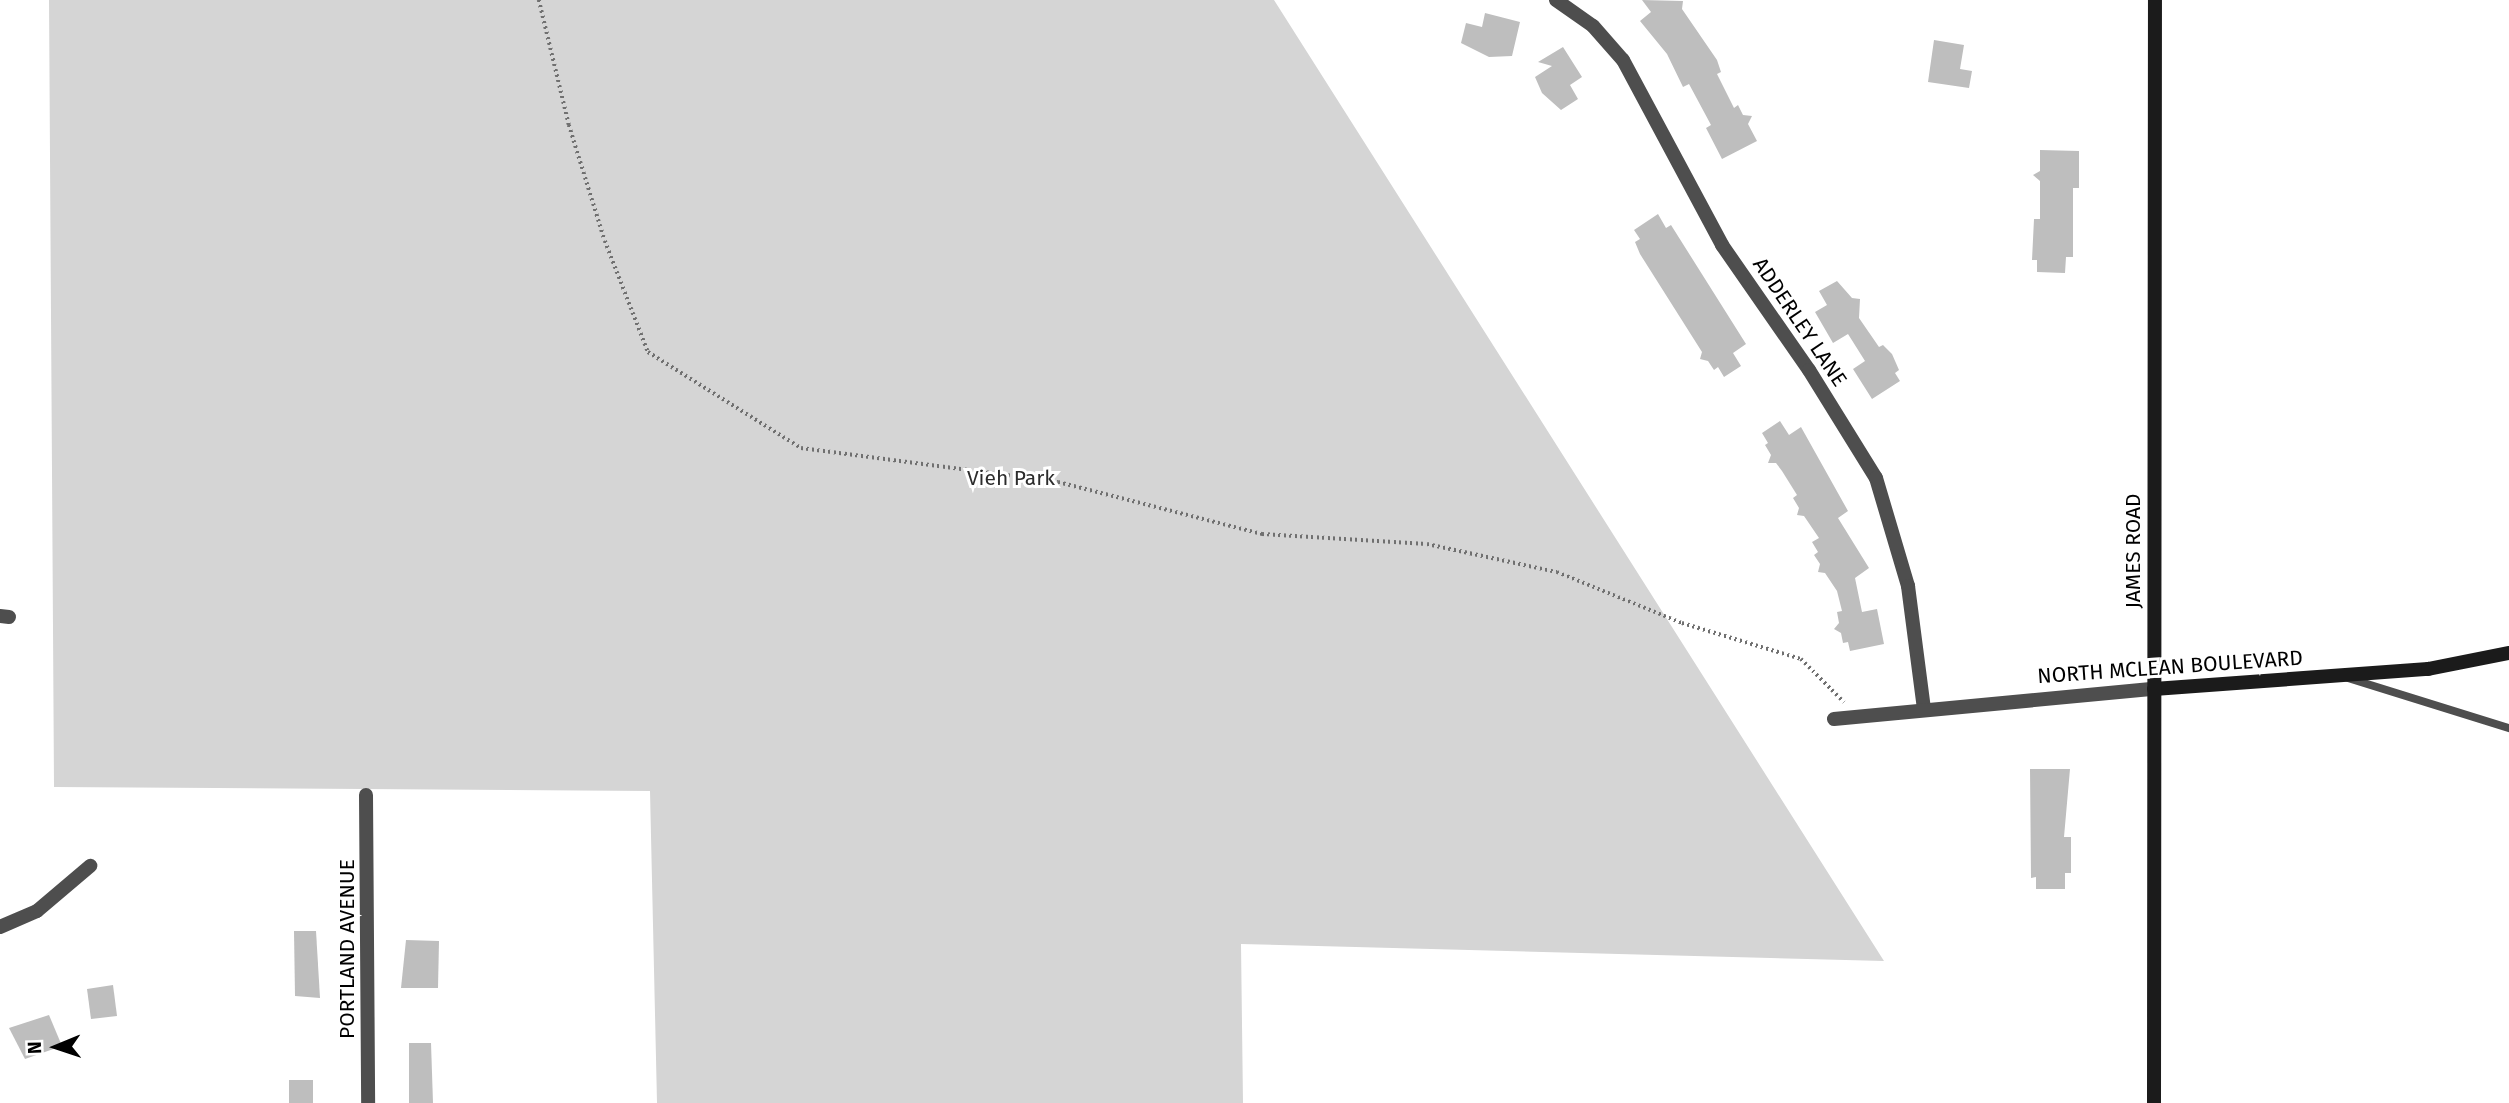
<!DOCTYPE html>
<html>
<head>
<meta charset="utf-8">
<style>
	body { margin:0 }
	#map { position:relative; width:2509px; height:1103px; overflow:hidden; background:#fff; font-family:"Fira Sans",sans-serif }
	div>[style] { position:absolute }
	.green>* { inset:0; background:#d5d5d5 }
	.building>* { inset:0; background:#bebebe }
	.path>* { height:3.5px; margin-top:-1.75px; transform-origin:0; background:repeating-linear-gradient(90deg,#707070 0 2px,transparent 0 5.5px) }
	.service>* { height:8px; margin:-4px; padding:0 4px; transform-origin:4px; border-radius:4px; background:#4e4e4e }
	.minor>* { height:14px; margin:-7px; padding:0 7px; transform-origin:7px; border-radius:7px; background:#4e4e4e }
	.secondary>* { height:14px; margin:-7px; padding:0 7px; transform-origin:7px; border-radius:7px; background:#1b1b1b }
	span { translate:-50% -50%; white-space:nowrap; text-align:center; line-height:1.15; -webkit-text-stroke:6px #fff; paint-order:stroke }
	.street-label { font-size:21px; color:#000 }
	.park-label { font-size:21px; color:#2c2c2c }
	.north { position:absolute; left:21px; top:1012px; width:70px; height:70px; -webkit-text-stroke:5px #fff; paint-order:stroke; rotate:268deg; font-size:19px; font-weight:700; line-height:28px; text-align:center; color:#000 }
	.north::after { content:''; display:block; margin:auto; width:24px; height:32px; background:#000; clip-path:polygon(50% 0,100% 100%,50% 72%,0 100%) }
</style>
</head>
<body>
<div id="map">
	<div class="green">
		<i style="clip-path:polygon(49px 0,1274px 0,1884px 961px,1241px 944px,1243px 1103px,657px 1103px,650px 791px,54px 787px)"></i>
	</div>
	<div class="building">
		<i style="clip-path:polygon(1642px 0,1683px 1px,1682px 9px,1717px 60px,1721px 72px,1717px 74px,1734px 108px,1738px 105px,1743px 115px,1752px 116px,1748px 124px,1757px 141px,1722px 159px,1706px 128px,1711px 125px,1689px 84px,1683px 87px,1667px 54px,1640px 21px,1651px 12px)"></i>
		<i style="clip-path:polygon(1485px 13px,1520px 22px,1512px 56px,1489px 57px,1461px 43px,1466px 23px,1482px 27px)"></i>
		<i style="clip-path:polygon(1934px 40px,1964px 45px,1960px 69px,1972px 71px,1969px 88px,1928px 82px)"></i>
		<i style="clip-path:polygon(1563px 47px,1582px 77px,1570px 85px,1578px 99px,1561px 110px,1542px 93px,1535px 77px,1552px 66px,1538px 62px)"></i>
		<i style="clip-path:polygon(2040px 150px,2079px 151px,2079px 188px,2073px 188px,2073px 257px,2066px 257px,2065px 273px,2037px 272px,2037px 260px,2032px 260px,2034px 219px,2040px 219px,2040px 181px,2033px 175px,2040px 171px)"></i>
		<i style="clip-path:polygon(1658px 214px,1666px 228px,1671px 225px,1746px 344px,1733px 353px,1741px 366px,1724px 377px,1718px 367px,1714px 370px,1708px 361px,1700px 359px,1702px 352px,1640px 254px,1635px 242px,1640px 239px,1634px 230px)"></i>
		<i style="clip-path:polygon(1837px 281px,1852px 298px,1860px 299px,1859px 318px,1879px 347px,1883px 345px,1892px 354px,1899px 370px,1895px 373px,1900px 381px,1872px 399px,1853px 369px,1865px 361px,1848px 334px,1833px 343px,1815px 312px,1827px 305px,1819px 291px)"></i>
		<i style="clip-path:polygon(1780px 421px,1789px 435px,1801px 427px,1848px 511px,1838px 518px,1869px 568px,1855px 578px,1862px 612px,1877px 609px,1884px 644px,1850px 651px,1848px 642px,1843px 643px,1841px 633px,1834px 629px,1839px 623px,1837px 612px,1842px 611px,1837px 591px,1825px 573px,1818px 572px,1820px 564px,1814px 555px,1818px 552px,1812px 542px,1819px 538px,1804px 516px,1797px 515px,1799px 508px,1793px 498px,1797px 495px,1782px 471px,1776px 463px,1768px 463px,1771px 455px,1765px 445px,1768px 443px,1762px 433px)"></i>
		<i style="clip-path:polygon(2030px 769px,2070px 769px,2064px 837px,2071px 837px,2071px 873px,2065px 873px,2065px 889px,2036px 889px,2036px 877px,2031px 878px)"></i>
		<i style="clip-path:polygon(294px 931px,316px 931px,320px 998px,295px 996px)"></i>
		<i style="clip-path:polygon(406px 940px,439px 941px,438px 988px,401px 988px)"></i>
		<i style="clip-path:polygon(113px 985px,117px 1016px,91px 1019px,87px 989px)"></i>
		<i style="clip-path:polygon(49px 1015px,62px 1046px,25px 1059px,9px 1028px)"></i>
		<i style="clip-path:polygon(409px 1043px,431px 1043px,433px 1103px,409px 1103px)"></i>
		<i style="clip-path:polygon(289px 1080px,313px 1080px,313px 1103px,289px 1103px)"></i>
	</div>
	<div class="path">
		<i style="left:539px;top:0;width:129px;rotate:76.5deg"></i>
		<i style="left:569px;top:125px;width:121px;rotate:72.8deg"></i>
		<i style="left:605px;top:241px;width:119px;rotate:68.8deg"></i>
		<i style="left:648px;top:352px;width:181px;rotate:32.1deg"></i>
		<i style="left:801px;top:448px;width:259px;rotate:7.5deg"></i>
		<i style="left:1058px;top:482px;width:211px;rotate:14.3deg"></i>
		<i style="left:1262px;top:534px;width:165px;rotate:3.5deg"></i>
		<i style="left:1427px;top:544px;width:133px;rotate:12.2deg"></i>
		<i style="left:1557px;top:572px;width:135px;rotate:22.2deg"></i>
		<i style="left:1682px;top:623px;width:124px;rotate:16.8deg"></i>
		<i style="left:1801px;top:659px;width:61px;rotate:45deg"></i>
	</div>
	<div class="service">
		<i style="left:2348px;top:678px;width:169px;rotate:17.3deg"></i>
	</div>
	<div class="minor">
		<i style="left:1556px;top:0;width:45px;rotate:35.1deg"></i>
		<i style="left:1593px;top:26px;width:45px;rotate:48.6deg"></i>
		<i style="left:1623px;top:60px;width:210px;rotate:61.8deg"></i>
		<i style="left:1722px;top:245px;width:152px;rotate:55.2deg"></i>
		<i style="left:1809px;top:370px;width:127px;rotate:58.2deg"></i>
		<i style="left:1876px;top:478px;width:113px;rotate:73.5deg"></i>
		<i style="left:1908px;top:586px;width:124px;rotate:82.6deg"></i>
		<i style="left:0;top:616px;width:9px;rotate:6deg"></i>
		<i style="left:1834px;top:719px;width:321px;rotate:-5.4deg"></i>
		<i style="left:366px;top:795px;width:308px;rotate:89.6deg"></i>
		<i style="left:0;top:927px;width:40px;rotate:-23.4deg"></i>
		<i style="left:37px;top:911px;width:70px;rotate:-40.3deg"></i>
	</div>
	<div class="secondary">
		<i style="left:2154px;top:689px;width:275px;rotate:-4.2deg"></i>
		<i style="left:2428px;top:669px;width:83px;rotate:-11.2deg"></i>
		<i style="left:2154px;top:1103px;width:1103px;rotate:-89.95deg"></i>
	</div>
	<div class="street-label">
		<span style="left:1800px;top:322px;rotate:56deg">ADDERLEY LANE</span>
		<span style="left:2133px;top:551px;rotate:-90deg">JAMES ROAD</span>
		<span style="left:2170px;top:667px;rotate:-4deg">NORTH MCLEAN BOULEVARD</span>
		<span style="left:347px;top:949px;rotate:-90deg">PORTLAND AVENUE</span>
	</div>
	<div class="park-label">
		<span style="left:1011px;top:478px">Vieh Park</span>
	</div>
	<div class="north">N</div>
</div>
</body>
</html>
